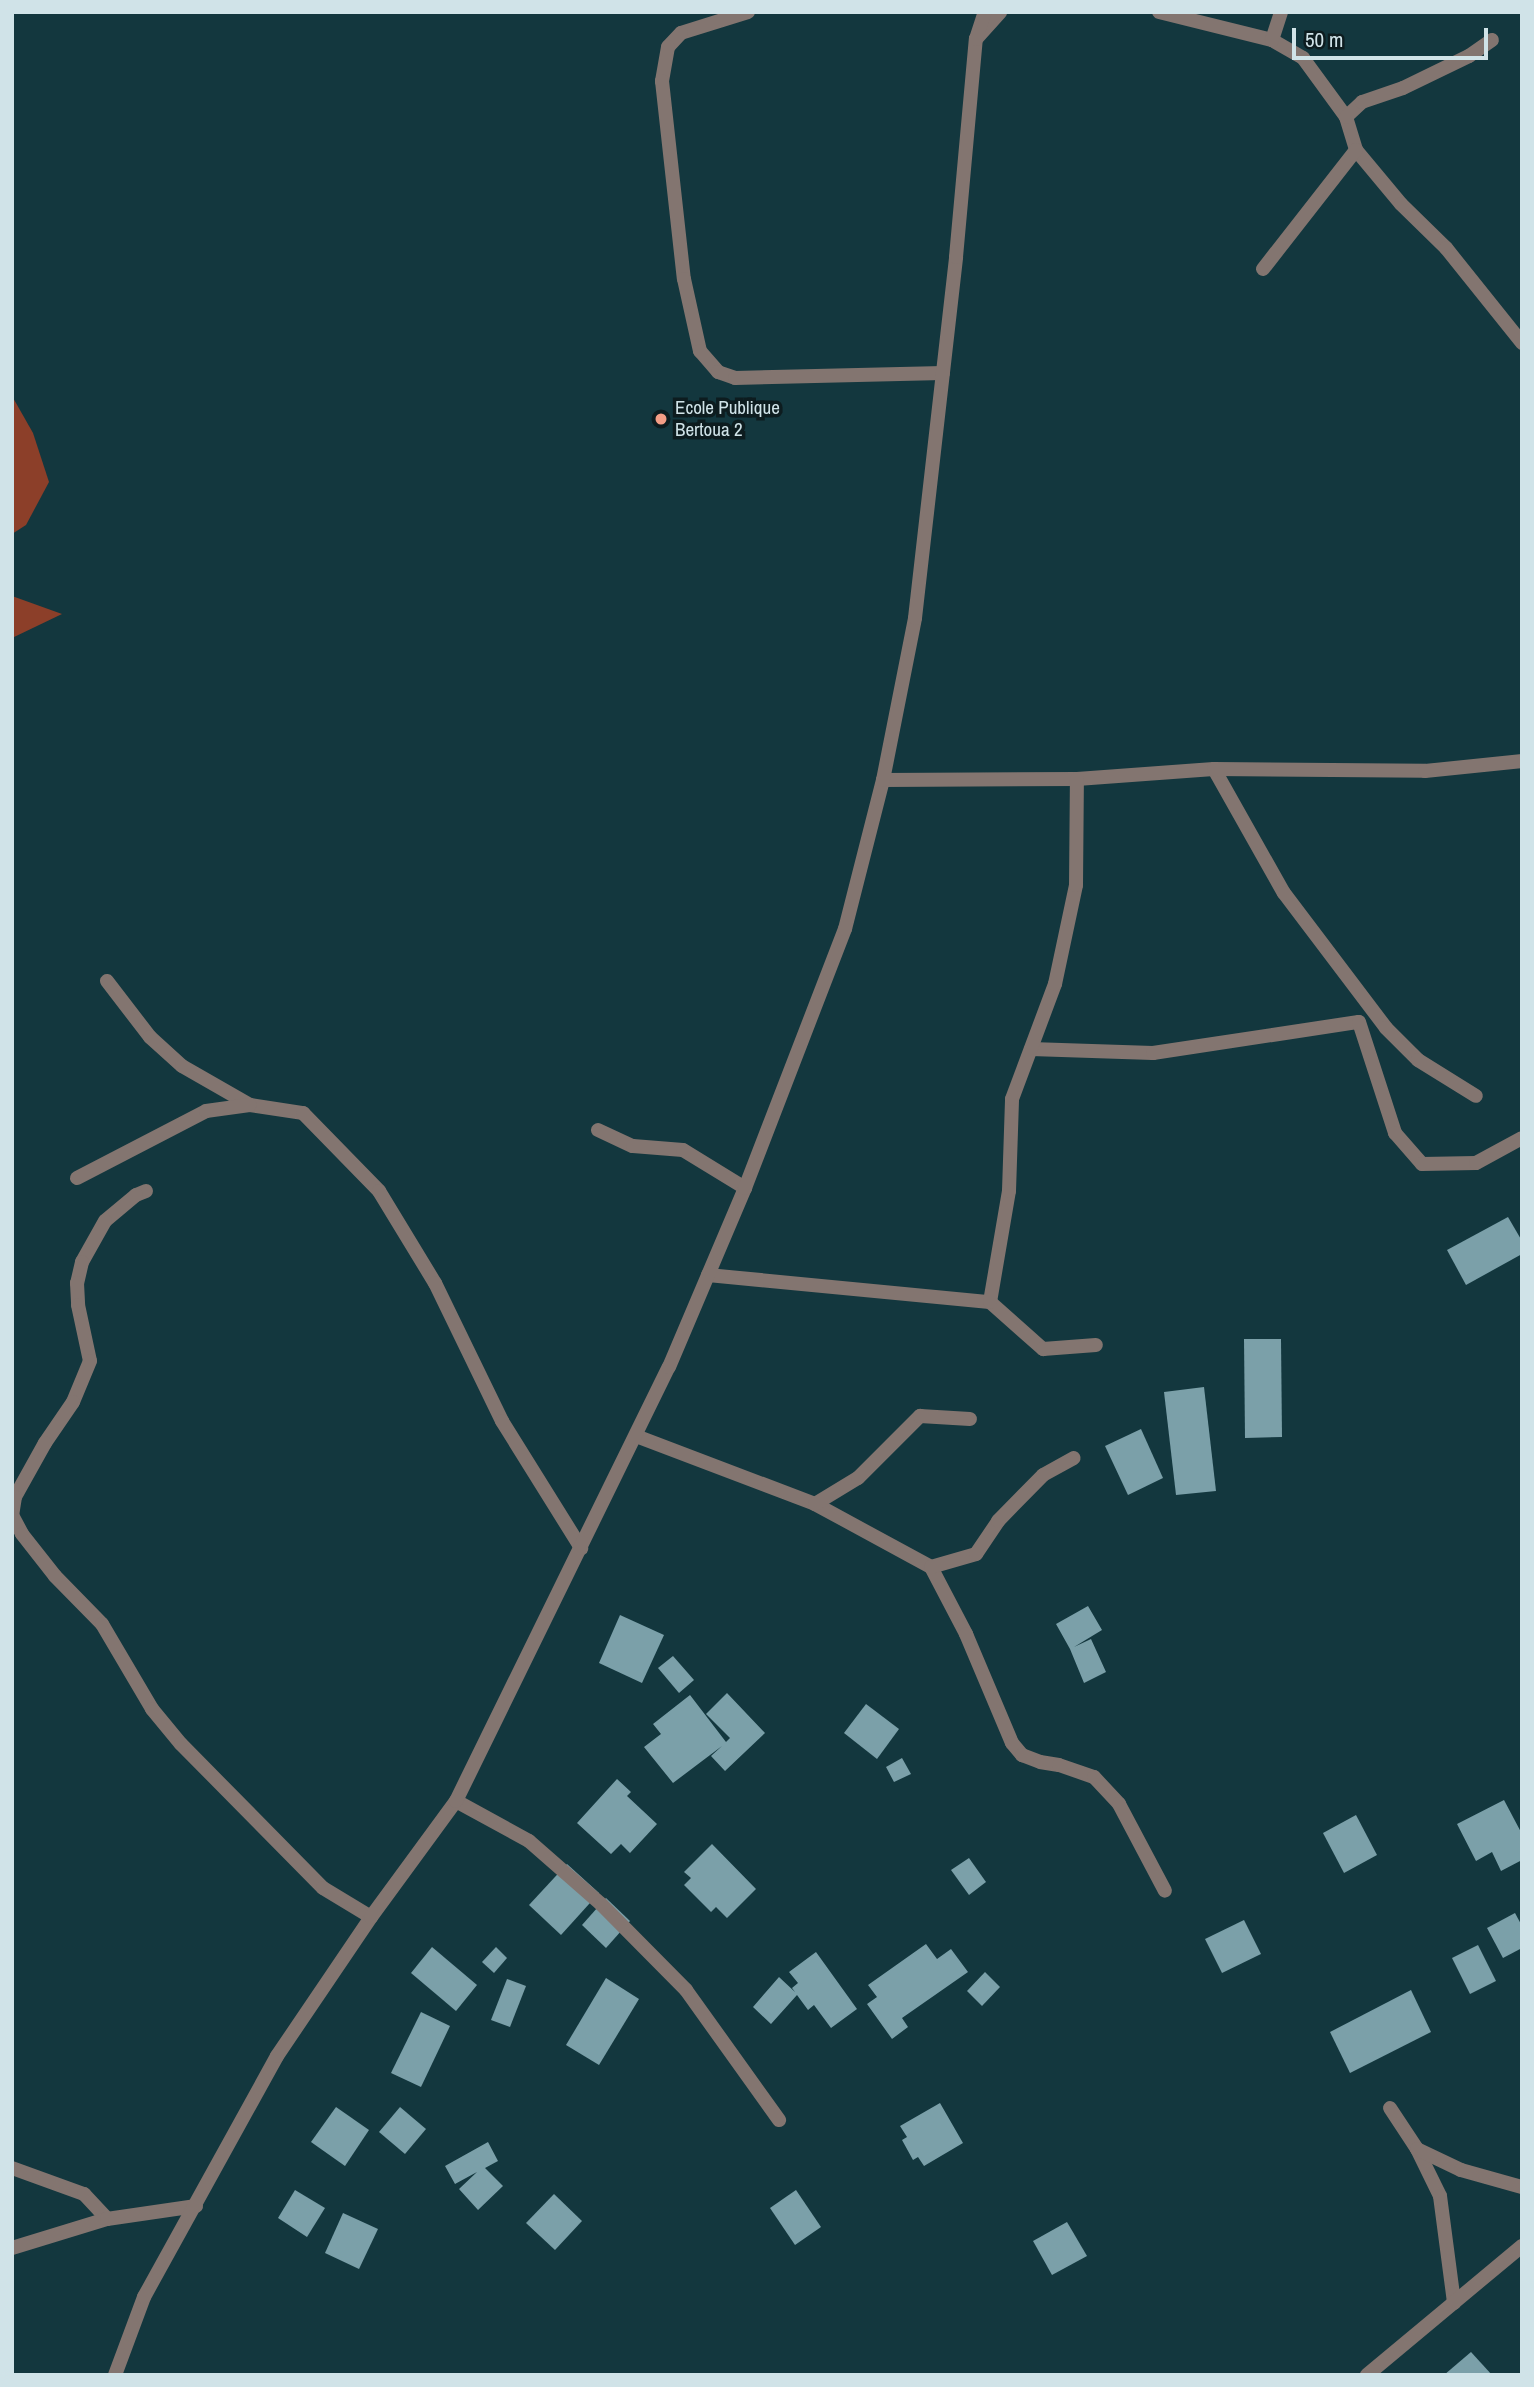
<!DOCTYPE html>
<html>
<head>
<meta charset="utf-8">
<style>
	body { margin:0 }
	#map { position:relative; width:1534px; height:2387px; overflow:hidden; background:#13373e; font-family:"Archivo Narrow",sans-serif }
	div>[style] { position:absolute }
	.green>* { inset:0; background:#8c3f29 }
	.building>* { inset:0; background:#7ba0a9 }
	.service>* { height:14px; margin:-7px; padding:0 7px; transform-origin:7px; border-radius:7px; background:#837570 }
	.minor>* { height:14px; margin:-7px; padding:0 7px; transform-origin:7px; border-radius:7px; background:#837570 }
	.tertiary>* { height:14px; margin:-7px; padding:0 7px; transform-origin:7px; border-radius:7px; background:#837570 }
	.dots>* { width:19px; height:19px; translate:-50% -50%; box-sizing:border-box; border:4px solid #0d1c1f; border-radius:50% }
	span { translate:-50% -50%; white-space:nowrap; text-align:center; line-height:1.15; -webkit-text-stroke:7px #0d1c1f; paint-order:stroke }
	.poi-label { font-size:19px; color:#d0e3e8 }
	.left { translate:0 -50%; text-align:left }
	.frame { position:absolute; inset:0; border:14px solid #d0e3e8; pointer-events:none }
	.scale { position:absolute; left:1292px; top:28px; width:196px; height:32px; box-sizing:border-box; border:4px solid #d0e3e8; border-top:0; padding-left:9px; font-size:21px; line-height:24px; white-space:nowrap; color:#d0e3e8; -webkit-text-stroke:5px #0d1c1f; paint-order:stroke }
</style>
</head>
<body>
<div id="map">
	<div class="green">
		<i style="clip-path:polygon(12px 396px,33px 433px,49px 482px,26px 525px,12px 534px)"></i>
		<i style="clip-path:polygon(12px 596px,62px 614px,12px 638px)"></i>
	</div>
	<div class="building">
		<i style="clip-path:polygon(1508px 1217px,1522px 1241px,1522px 1254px,1466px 1285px,1447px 1250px)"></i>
		<i style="clip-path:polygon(1244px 1339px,1281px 1339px,1282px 1437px,1245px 1438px)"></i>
		<i style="clip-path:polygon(1204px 1387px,1216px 1491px,1176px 1495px,1164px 1392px)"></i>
		<i style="clip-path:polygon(1141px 1429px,1163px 1478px,1128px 1495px,1105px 1446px)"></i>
		<i style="clip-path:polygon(1088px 1606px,1102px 1630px,1074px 1647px,1091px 1639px,1106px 1672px,1084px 1683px,1070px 1649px,1056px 1624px)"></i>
		<i style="clip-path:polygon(620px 1615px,664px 1635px,642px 1683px,599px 1663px)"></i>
		<i style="clip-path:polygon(673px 1656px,694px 1680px,679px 1693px,658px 1668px)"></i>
		<i style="clip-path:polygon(727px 1693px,765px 1733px,725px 1771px,711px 1756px,722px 1746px,673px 1783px,644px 1747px,661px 1734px,653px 1724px,690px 1695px,726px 1742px,730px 1738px,706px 1714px)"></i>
		<i style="clip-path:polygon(866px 1704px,899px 1729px,877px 1759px,844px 1733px)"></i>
		<i style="clip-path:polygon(902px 1758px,911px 1774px,894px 1782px,886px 1767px)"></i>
		<i style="clip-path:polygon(617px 1779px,631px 1792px,627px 1796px,657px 1824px,630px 1853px,621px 1844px,611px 1854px,577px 1823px)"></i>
		<i style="clip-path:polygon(1504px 1800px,1522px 1834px,1522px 1860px,1501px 1871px,1492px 1852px,1476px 1861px,1457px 1824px)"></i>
		<i style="clip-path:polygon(1356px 1815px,1377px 1855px,1344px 1873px,1323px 1833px)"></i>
		<i style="clip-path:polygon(712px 1844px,756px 1889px,727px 1918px,716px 1907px,711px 1912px,684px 1885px,691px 1878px,684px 1872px)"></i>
		<i style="clip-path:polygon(969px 1858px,986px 1882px,969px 1895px,951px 1870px)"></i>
		<i style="clip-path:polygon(567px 1864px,599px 1893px,561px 1935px,529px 1905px)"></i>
		<i style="clip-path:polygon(606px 1898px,630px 1921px,606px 1948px,582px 1925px)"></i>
		<i style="clip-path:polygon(1515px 1913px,1522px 1926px,1522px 1948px,1503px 1958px,1487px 1928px)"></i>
		<i style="clip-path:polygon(1244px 1920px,1261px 1954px,1222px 1973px,1205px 1939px)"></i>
		<i style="clip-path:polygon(926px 1944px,937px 1959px,951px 1949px,968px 1972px,902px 2018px,908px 2027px,892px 2039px,867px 2004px,877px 1997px,868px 1985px)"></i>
		<i style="clip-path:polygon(1478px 1945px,1496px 1981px,1470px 1994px,1452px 1958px)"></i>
		<i style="clip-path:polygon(432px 1947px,477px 1985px,456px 2011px,411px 1973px)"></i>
		<i style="clip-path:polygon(496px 1947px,507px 1958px,494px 1973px,482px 1962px)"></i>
		<i style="clip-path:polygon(816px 1952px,857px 2009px,831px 2028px,814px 2005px,808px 2010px,797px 1995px,771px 2024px,753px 2007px,779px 1977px,795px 1992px,792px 1988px,798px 1983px,789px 1972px)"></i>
		<i style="clip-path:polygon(985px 1972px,1000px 1987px,982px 2006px,967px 1991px)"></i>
		<i style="clip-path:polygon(606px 1978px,639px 1999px,599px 2065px,566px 2045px)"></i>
		<i style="clip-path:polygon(507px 1979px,526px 1986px,510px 2027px,491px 2020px)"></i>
		<i style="clip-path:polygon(1411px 1990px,1431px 2032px,1350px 2073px,1330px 2032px)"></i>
		<i style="clip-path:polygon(421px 2012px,450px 2026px,421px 2087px,391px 2073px)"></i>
		<i style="clip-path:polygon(940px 2103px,963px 2143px,924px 2166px,918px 2157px,913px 2160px,902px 2140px,907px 2137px,900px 2126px)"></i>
		<i style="clip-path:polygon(336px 2107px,369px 2130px,345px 2166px,311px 2142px)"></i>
		<i style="clip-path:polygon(400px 2107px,426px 2129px,405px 2154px,379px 2132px)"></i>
		<i style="clip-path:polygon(488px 2142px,498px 2161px,485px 2168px,503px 2186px,478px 2210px,459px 2189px,477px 2172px,455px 2184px,445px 2166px)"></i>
		<i style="clip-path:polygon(295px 2190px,325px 2208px,307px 2237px,278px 2218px)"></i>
		<i style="clip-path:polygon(796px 2190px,821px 2227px,795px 2245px,770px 2208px)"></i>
		<i style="clip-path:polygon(554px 2194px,582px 2221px,555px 2250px,526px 2223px)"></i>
		<i style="clip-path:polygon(343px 2213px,378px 2229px,359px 2269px,325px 2253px)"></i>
		<i style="clip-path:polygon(1067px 2222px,1087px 2256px,1052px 2275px,1033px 2241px)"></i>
		<i style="clip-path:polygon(1471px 2352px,1492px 2375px,1444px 2375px)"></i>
	</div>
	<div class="service">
		<i style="left:1390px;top:2108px;width:49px;rotate:56.6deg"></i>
		<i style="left:1417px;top:2149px;width:52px;rotate:63.9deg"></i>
		<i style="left:1440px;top:2196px;width:108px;rotate:82.5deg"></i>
		<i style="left:1417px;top:2149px;width:49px;rotate:25.5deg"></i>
		<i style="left:1461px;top:2170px;width:63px;rotate:15.6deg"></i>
	</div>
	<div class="minor">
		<i style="left:748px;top:12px;width:70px;rotate:162.6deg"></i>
		<i style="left:681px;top:33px;width:19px;rotate:133deg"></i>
		<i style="left:668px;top:47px;width:35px;rotate:100deg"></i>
		<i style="left:662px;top:81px;width:199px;rotate:83.7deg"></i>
		<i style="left:684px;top:279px;width:74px;rotate:77.5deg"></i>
		<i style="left:700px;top:351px;width:28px;rotate:49deg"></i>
		<i style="left:718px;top:372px;width:18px;rotate:19deg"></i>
		<i style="left:735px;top:378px;width:208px;rotate:-1.4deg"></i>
		<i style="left:1159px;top:12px;width:116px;rotate:13.9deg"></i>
		<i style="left:1272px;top:40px;width:36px;rotate:30deg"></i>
		<i style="left:1303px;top:58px;width:73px;rotate:53.9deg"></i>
		<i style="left:1346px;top:117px;width:34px;rotate:73deg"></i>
		<i style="left:1356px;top:150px;width:70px;rotate:50.2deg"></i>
		<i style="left:1401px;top:204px;width:63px;rotate:44.4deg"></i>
		<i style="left:1446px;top:248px;width:122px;rotate:51.3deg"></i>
		<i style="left:976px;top:39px;width:36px;rotate:-48deg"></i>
		<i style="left:1272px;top:40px;width:29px;rotate:-72deg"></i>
		<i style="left:1346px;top:117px;width:22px;rotate:-43deg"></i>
		<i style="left:1362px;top:102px;width:43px;rotate:-18.9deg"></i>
		<i style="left:1403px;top:88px;width:73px;rotate:-25.9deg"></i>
		<i style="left:1469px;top:56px;width:28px;rotate:-35deg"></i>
		<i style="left:1263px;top:269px;width:151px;rotate:-52deg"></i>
		<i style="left:1214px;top:769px;width:142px;rotate:60.6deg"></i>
		<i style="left:1284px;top:893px;width:169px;rotate:52.9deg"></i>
		<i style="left:1386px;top:1028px;width:45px;rotate:45deg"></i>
		<i style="left:1418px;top:1060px;width:68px;rotate:31.8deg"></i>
		<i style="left:883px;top:780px;width:194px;rotate:-0.3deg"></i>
		<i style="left:1077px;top:779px;width:137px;rotate:-4.2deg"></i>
		<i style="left:1214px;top:769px;width:211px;rotate:0.5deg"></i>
		<i style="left:1425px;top:771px;width:98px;rotate:-5.9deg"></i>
		<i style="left:107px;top:981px;width:71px;rotate:52.5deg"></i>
		<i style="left:150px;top:1037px;width:43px;rotate:42.2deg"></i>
		<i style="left:182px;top:1066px;width:78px;rotate:29.8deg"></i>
		<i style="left:250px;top:1105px;width:54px;rotate:8.6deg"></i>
		<i style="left:303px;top:1113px;width:109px;rotate:45.7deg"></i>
		<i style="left:379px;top:1191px;width:108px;rotate:58.7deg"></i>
		<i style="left:435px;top:1283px;width:153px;rotate:64.1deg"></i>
		<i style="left:502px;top:1421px;width:150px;rotate:58.1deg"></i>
		<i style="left:1031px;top:1049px;width:122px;rotate:1.9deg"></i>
		<i style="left:1153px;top:1053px;width:208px;rotate:-8.6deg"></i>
		<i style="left:1359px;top:1022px;width:117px;rotate:72deg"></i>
		<i style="left:1395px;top:1133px;width:41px;rotate:48.9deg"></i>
		<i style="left:1422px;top:1164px;width:54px;rotate:-1.1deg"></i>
		<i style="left:1476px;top:1163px;width:52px;rotate:-28.5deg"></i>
		<i style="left:598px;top:1130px;width:38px;rotate:25deg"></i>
		<i style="left:633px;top:1146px;width:50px;rotate:4.6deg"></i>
		<i style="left:683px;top:1150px;width:73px;rotate:31.5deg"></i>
		<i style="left:77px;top:1178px;width:145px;rotate:-27.4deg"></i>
		<i style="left:206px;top:1111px;width:44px;rotate:-7.8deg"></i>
		<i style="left:146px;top:1191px;width:11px;rotate:158deg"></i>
		<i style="left:136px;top:1195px;width:40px;rotate:140deg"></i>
		<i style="left:105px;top:1221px;width:47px;rotate:119.3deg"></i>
		<i style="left:82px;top:1262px;width:22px;rotate:103deg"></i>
		<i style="left:77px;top:1283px;width:22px;rotate:87deg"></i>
		<i style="left:78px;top:1305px;width:57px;rotate:77.9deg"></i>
		<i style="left:90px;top:1361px;width:44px;rotate:112.5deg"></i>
		<i style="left:73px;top:1402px;width:50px;rotate:124.3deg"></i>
		<i style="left:45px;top:1443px;width:62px;rotate:119.1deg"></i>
		<i style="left:15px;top:1497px;width:18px;rotate:99deg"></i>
		<i style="left:12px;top:1515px;width:21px;rotate:62deg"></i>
		<i style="left:22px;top:1534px;width:53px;rotate:51.8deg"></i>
		<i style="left:55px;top:1576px;width:67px;rotate:45.6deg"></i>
		<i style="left:102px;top:1624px;width:99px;rotate:59.5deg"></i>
		<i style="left:152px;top:1709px;width:45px;rotate:50.4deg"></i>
		<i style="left:181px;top:1744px;width:202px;rotate:45.4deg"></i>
		<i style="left:323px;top:1888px;width:56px;rotate:31.1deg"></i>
		<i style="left:708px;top:1275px;width:283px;rotate:5.5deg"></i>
		<i style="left:990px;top:1302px;width:71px;rotate:41.6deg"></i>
		<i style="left:1043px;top:1349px;width:53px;rotate:-4.3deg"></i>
		<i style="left:990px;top:1302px;width:113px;rotate:-80.3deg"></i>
		<i style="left:1009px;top:1191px;width:92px;rotate:-88.1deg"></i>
		<i style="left:1012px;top:1099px;width:123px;rotate:-69.5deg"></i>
		<i style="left:1055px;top:984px;width:101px;rotate:-78deg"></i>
		<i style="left:1076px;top:885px;width:106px;rotate:-89.5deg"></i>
		<i style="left:636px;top:1436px;width:191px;rotate:20.8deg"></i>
		<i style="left:815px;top:1504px;width:132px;rotate:28.5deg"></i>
		<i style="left:931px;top:1567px;width:76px;rotate:62.4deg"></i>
		<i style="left:966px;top:1634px;width:118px;rotate:67.1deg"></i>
		<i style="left:1012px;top:1743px;width:16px;rotate:50deg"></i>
		<i style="left:1022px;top:1755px;width:19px;rotate:21deg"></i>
		<i style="left:1040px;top:1762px;width:19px;rotate:9deg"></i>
		<i style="left:1059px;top:1765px;width:37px;rotate:19deg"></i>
		<i style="left:1094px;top:1777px;width:37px;rotate:47deg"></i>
		<i style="left:1119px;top:1804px;width:98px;rotate:62.1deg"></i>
		<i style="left:815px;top:1504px;width:50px;rotate:-31.2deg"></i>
		<i style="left:858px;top:1478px;width:88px;rotate:-45deg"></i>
		<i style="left:920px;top:1416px;width:50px;rotate:3.4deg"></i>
		<i style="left:931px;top:1567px;width:47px;rotate:-16.1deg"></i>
		<i style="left:976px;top:1554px;width:40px;rotate:-56deg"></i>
		<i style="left:998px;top:1521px;width:64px;rotate:-45.6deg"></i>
		<i style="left:1043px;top:1475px;width:35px;rotate:-29deg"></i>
		<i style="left:456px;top:1801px;width:83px;rotate:28.7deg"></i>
		<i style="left:529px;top:1841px;width:96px;rotate:41.2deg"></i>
		<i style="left:601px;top:1904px;width:121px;rotate:45.3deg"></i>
		<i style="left:686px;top:1990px;width:160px;rotate:54.4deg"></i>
		<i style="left:12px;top:2168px;width:77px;rotate:19.9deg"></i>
		<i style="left:84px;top:2194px;width:34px;rotate:47deg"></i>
		<i style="left:12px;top:2248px;width:99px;rotate:-17deg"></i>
		<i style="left:107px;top:2219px;width:90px;rotate:-8.3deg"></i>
		<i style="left:1367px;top:2375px;width:202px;rotate:-39.8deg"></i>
	</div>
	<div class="tertiary">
		<i style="left:115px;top:2375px;width:83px;rotate:-69.6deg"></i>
		<i style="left:144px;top:2297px;width:275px;rotate:-61.1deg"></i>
		<i style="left:277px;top:2056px;width:168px;rotate:-55.9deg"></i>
		<i style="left:371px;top:1917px;width:144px;rotate:-53.8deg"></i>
		<i style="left:456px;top:1801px;width:483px;rotate:-63.9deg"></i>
		<i style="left:669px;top:1367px;width:194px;rotate:-67deg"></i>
		<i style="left:745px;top:1188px;width:278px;rotate:-68.9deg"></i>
		<i style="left:845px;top:929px;width:154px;rotate:-75.7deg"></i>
		<i style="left:883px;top:780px;width:165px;rotate:-78.8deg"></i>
		<i style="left:915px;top:618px;width:363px;rotate:-83.5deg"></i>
		<i style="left:956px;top:257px;width:219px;rotate:-84.8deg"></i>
		<i style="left:976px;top:39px;width:28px;rotate:-72deg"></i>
	</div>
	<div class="dots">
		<i style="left:661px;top:419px;background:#f49e86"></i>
	</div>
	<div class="poi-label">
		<span class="left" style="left:675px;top:419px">Ecole Publique<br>Bertoua 2</span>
	</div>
	<div class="frame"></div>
	<div class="scale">50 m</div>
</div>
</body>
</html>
